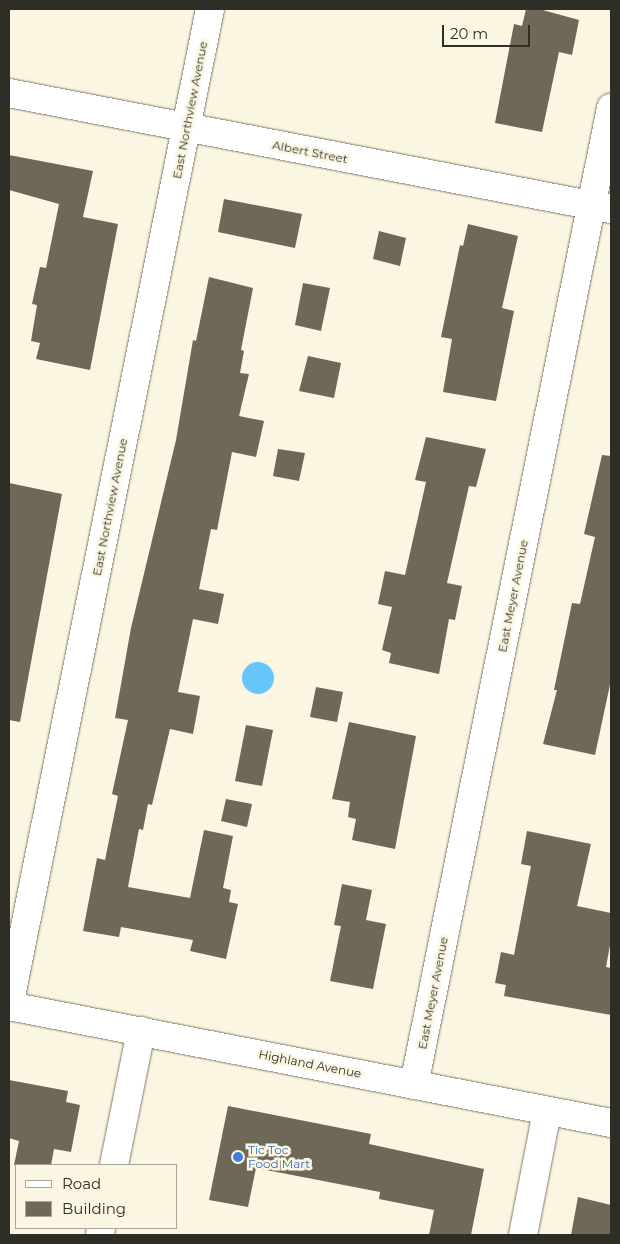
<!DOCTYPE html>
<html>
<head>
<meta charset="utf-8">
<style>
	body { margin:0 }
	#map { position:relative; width:620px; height:1244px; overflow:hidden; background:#fbf6e2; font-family:Montserrat,sans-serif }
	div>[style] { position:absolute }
	.water>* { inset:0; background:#67c7fb }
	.round { border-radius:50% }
	.building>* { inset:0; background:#6d6857 }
	.roads { filter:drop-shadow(0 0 1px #807b6a) drop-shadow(0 0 1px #807b6a) }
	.street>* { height:28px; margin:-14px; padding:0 14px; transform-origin:14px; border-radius:14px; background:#fff }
	.secondary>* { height:28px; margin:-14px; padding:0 14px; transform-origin:14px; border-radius:14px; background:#fff }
	.dots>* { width:14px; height:14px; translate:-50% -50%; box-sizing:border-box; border:2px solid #fbf6e2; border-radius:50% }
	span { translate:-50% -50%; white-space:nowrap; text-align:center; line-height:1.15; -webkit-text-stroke:5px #fbf6e2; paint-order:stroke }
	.street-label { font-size:12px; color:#2f2e26 }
	.shop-label { font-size:12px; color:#366cbe }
	.left { translate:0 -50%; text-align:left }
	.frame { position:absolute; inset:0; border:10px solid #2f2e26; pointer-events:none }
	.legend { position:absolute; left:15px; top:1164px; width:162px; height:65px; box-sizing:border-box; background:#fbf6e2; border:1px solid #a9a697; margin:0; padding:6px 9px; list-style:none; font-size:15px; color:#2f2e26 }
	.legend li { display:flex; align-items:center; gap:10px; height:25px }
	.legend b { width:25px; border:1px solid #a9a697 }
	.scale { position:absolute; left:442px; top:25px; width:88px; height:22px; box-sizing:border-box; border:2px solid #2f2e26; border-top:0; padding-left:6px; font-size:15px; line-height:18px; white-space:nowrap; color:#2f2e26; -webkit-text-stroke:4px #fbf6e2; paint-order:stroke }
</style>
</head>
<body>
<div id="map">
	<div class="water">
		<i class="round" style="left:242px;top:662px;width:32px;height:32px"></i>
	</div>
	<div class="building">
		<i style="clip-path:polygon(526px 9px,539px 9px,579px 20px,572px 55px,559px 52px,542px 132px,495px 123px,514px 24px,522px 26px)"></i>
		<i style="clip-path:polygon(9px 155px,93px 171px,83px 217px,118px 224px,90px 370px,36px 359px,40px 343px,31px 341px,37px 305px,32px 304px,40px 267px,46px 268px,59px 204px,9px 190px)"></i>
		<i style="clip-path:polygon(224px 199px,302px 214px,295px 248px,218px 232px)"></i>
		<i style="clip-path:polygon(468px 224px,518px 236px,502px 308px,514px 311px,496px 401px,443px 392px,452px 339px,441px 337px,460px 245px,463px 246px)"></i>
		<i style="clip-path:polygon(379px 231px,406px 238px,400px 266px,373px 259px)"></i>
		<i style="clip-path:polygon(209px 277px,253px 288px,241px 350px,244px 351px,240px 373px,249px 374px,239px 416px,264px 421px,256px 457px,232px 452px,217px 530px,211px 529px,199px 589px,224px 594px,218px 624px,193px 619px,178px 692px,200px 696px,193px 734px,170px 729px,152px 805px,148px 804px,143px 830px,139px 829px,128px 887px,190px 898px,204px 830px,233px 836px,223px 888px,231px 890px,229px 902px,238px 904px,226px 959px,190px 951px,193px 940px,121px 927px,119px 937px,83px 931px,97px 858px,105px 860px,118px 796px,112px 794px,128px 720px,115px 718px,131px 628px,176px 440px,193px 340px,196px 341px)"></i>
		<i style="clip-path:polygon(303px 283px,330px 288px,321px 331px,295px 325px)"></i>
		<i style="clip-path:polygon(308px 356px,341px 363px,334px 398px,299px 391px)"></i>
		<i style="clip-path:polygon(426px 437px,486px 449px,476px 487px,469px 486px,447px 583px,462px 586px,455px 620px,449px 619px,439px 674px,389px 663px,391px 653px,382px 650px,392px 607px,378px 604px,385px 571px,405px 575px,426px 482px,415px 480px)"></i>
		<i style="clip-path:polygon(278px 449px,305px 453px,299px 481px,273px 476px)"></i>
		<i style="clip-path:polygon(602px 455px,611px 456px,611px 680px,595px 755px,543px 744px,557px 690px,554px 690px,572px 603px,580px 604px,595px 537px,584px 534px)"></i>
		<i style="clip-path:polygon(9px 483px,62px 494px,20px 722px,9px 720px)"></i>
		<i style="clip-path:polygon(316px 687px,343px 692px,337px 722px,310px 717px)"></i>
		<i style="clip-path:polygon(349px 722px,416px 736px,395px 849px,352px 840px,356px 819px,348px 817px,350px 802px,332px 799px)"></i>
		<i style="clip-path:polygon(246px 725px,273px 730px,262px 786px,235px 781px)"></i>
		<i style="clip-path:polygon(226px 799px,252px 804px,247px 827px,221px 821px)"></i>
		<i style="clip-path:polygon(527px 831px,591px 844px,577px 906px,611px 913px,611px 940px,606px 967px,611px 968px,611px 1015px,504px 996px,506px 985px,495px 983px,501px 952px,514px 955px,531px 866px,521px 864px)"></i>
		<i style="clip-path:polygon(342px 884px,372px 890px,366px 920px,386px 924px,373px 989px,330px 981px,341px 926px,334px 925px)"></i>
		<i style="clip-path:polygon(9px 1080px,68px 1091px,66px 1102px,80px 1105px,71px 1152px,54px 1149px,51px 1165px,14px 1165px,19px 1141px,9px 1138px)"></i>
		<i style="clip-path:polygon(228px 1106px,371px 1134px,369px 1144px,484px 1169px,471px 1235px,429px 1235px,434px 1210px,379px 1199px,380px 1192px,256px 1168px,248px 1207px,209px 1200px)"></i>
		<i style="clip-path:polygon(578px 1197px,611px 1205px,611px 1235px,571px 1235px)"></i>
	</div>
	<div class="roads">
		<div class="street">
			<i style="left:9px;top:93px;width:613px;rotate:10.91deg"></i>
			<i style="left:9px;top:1006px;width:1017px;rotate:-78.6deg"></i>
			<i style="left:414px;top:1085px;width:997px;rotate:-78.6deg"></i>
			<i style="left:114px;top:1165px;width:137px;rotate:-78.6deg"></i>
			<i style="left:100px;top:1235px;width:7px;rotate:-82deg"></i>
			<i style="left:523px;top:1235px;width:126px;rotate:-79deg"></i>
		</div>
		<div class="secondary">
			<i style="left:9px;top:1006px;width:613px;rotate:11deg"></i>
		</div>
	</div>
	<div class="dots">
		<i style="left:238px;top:1157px;background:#3f7fe0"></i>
	</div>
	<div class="street-label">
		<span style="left:190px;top:110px;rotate:-79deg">East Northview Avenue</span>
		<span style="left:310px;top:152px;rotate:11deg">Albert Street</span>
		<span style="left:110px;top:507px;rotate:-79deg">East Northview Avenue</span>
		<span style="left:513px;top:596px;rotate:-79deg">East Meyer Avenue</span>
		<span style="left:433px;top:993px;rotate:-79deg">East Meyer Avenue</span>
		<span style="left:310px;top:1064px;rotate:11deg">Highland Avenue</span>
	</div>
	<div class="shop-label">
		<span class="left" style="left:248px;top:1157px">Tic Toc<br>Food Mart</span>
	</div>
	<div class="frame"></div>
	<ul class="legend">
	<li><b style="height:6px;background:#fff"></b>Road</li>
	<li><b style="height:14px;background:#6d6857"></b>Building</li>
	</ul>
	<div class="scale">20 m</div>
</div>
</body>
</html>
